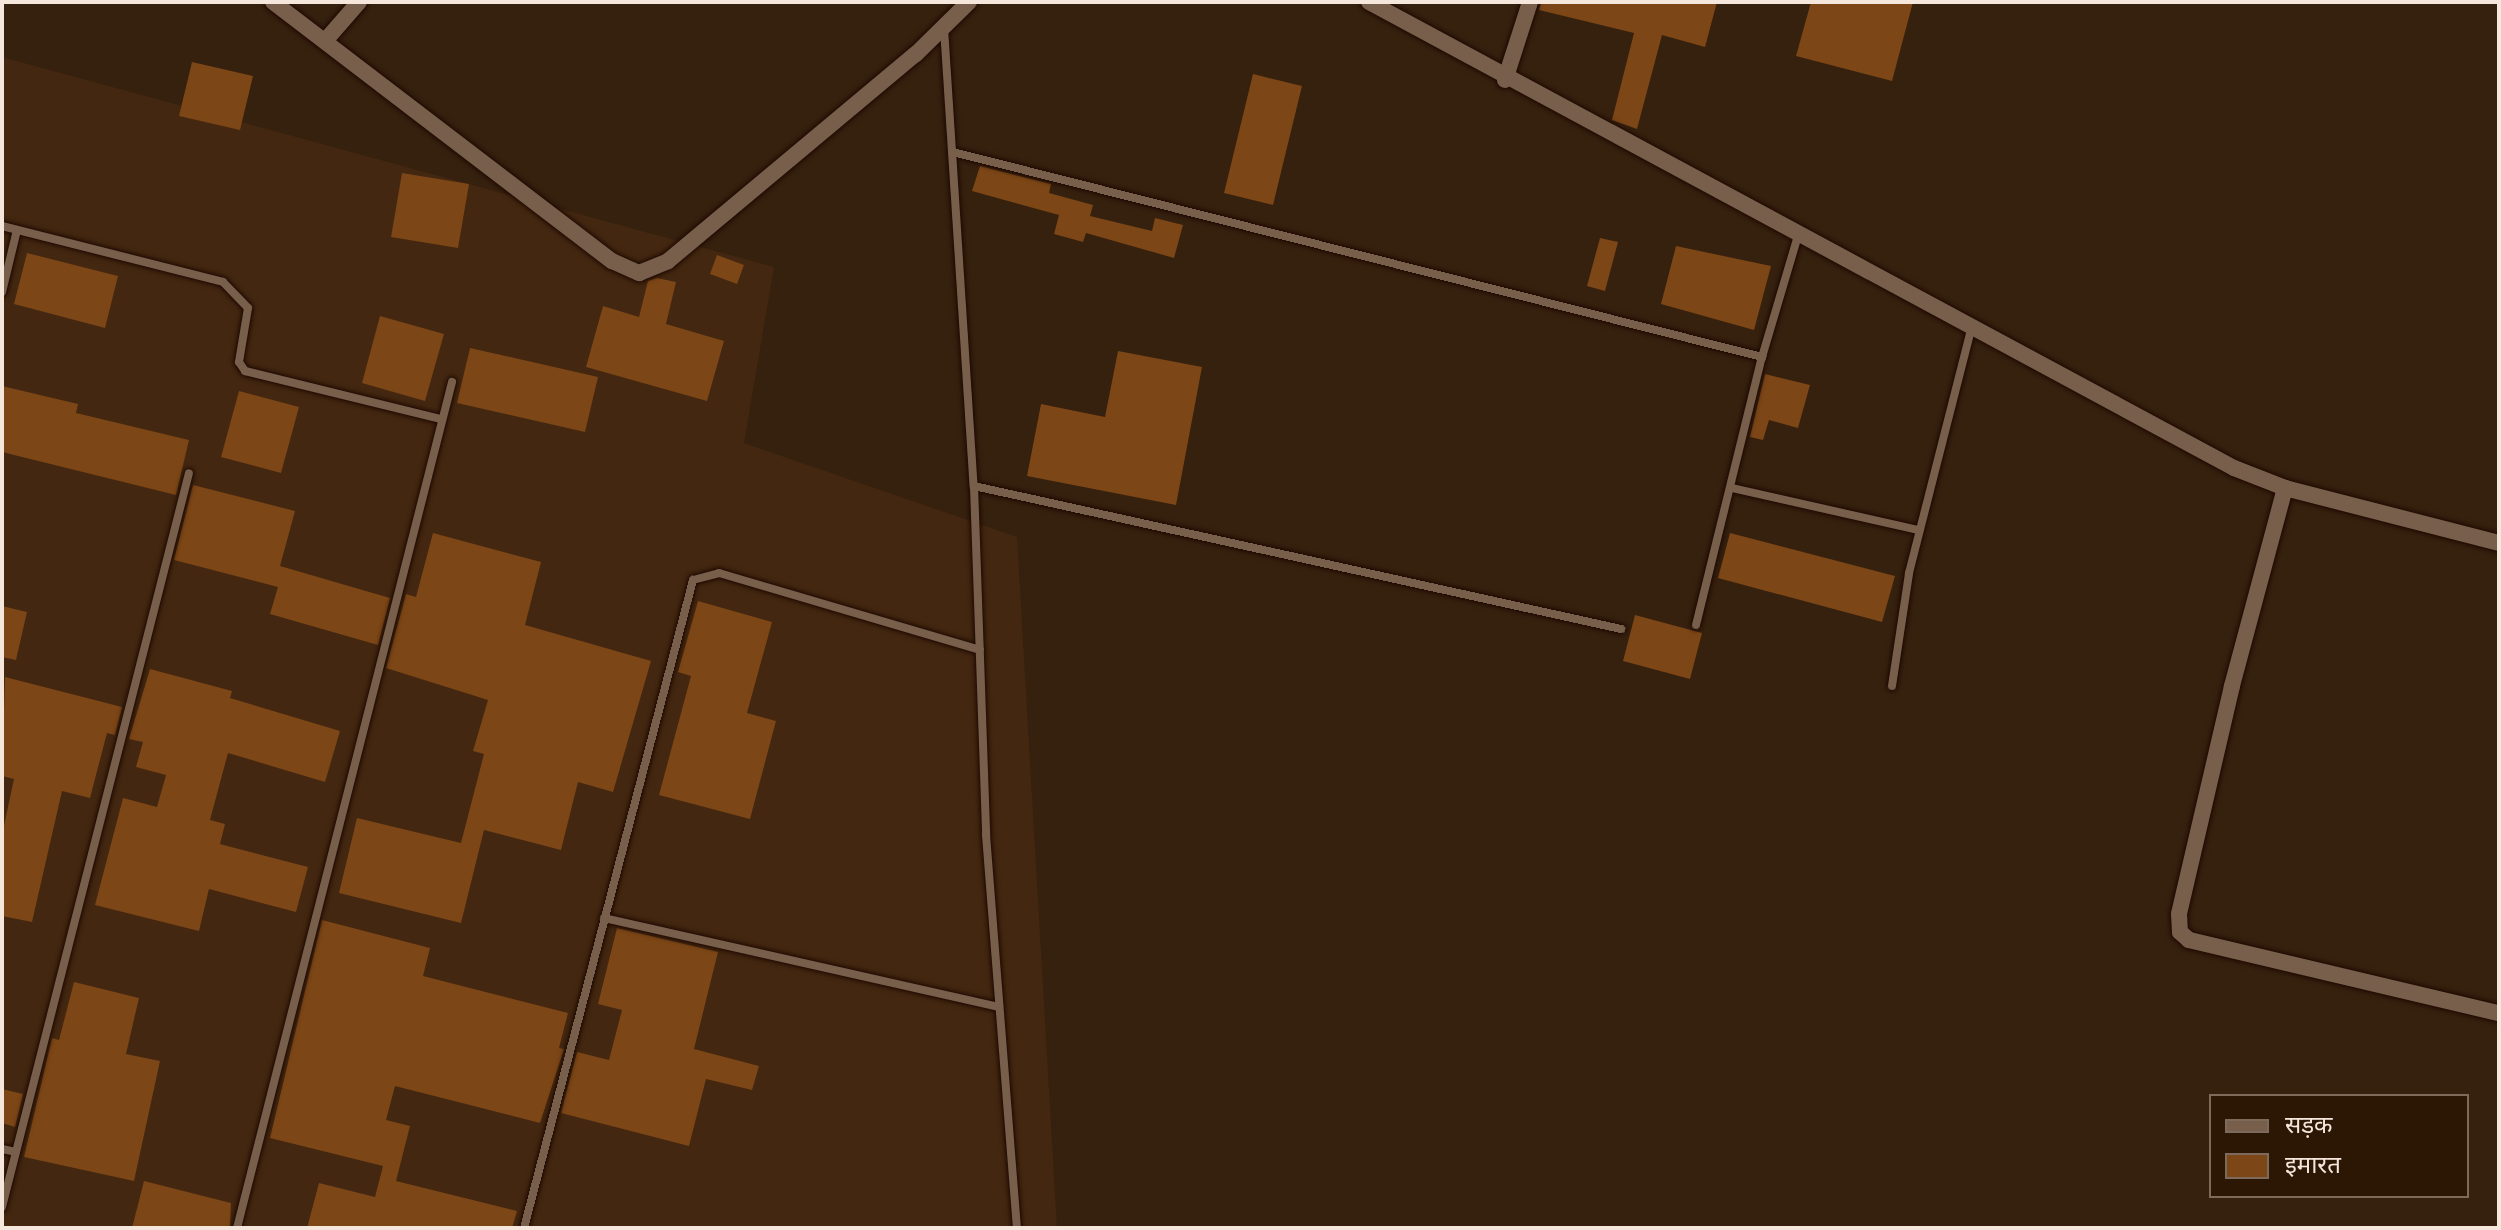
<!DOCTYPE html>
<html>
<head>
<meta charset="utf-8">
<style>
	body { margin:0 }
	#map { position:relative; width:2501px; height:1230px; overflow:hidden; background:#36200e; font-family:"Nunito Sans","Noto Sans Devanagari",sans-serif }
	div>[style] { position:absolute }
	.built>* { inset:0; background:#432710 }
	.building>* { inset:0; background:#7c4616 }
	.roads { filter:drop-shadow(0 0 2px #1d0900) drop-shadow(0 0 2px #1d0900) }
	.service>* { height:8px; margin:-4px; padding:0 4px; transform-origin:4px; border-radius:4px; background:#785f4b }
	.minor>* { height:16px; margin:-8px; padding:0 8px; transform-origin:8px; border-radius:8px; background:#785f4b }
	span { translate:-50% -50%; white-space:nowrap; text-align:center; line-height:1.15; -webkit-text-stroke:7px #2c1705; paint-order:stroke }
	.frame { position:absolute; inset:0; border:4px solid #f6e7dc; pointer-events:none }
	.legend { position:absolute; left:2209px; top:1094px; width:260px; height:104px; box-sizing:border-box; background:#2c1705; border:2px solid #7d6a5b; margin:0; padding:10px 14px; list-style:none; font-size:24px; color:#f6e7dc }
	.legend li { display:flex; align-items:center; gap:16px; height:40px }
	.legend b { width:40px; border:2px solid #7d6a5b }
</style>
</head>
<body>
<div id="map">
	<div class="built">
		<i style="clip-path:polygon(2px 57px,774px 267px,744px 443px,1017px 537px,1057px 1228px,2px 1228px)"></i>
	</div>
	<div class="building">
		<i style="clip-path:polygon(1541px 2px,1717px 2px,1705px 47px,1662px 35px,1637px 129px,1612px 120px,1634px 33px,1539px 10px)"></i>
		<i style="clip-path:polygon(1811px 2px,1913px 2px,1892px 81px,1796px 56px)"></i>
		<i style="clip-path:polygon(192px 62px,253px 76px,240px 130px,179px 116px)"></i>
		<i style="clip-path:polygon(1253px 74px,1302px 86px,1273px 205px,1224px 193px)"></i>
		<i style="clip-path:polygon(980px 166px,1051px 184px,1049px 193px,1093px 205px,1090px 216px,1152px 231px,1155px 218px,1183px 225px,1174px 258px,1086px 233px,1083px 242px,1054px 234px,1059px 215px,972px 191px)"></i>
		<i style="clip-path:polygon(402px 173px,469px 184px,458px 248px,391px 237px)"></i>
		<i style="clip-path:polygon(1600px 238px,1618px 242px,1605px 291px,1587px 286px)"></i>
		<i style="clip-path:polygon(1676px 246px,1771px 266px,1754px 330px,1661px 304px)"></i>
		<i style="clip-path:polygon(27px 253px,118px 276px,105px 328px,14px 304px)"></i>
		<i style="clip-path:polygon(717px 255px,744px 265px,737px 284px,710px 274px)"></i>
		<i style="clip-path:polygon(657px 278px,676px 282px,666px 324px,724px 341px,707px 401px,586px 367px,603px 306px,639px 317px,648px 281px)"></i>
		<i style="clip-path:polygon(380px 316px,444px 334px,425px 401px,362px 383px)"></i>
		<i style="clip-path:polygon(470px 348px,598px 377px,585px 432px,457px 403px)"></i>
		<i style="clip-path:polygon(1118px 351px,1202px 367px,1176px 505px,1027px 476px,1041px 404px,1105px 417px)"></i>
		<i style="clip-path:polygon(1765px 374px,1810px 385px,1798px 428px,1769px 420px,1763px 440px,1750px 437px)"></i>
		<i style="clip-path:polygon(2px 386px,78px 404px,76px 413px,189px 440px,176px 495px,2px 452px)"></i>
		<i style="clip-path:polygon(239px 391px,299px 407px,281px 473px,221px 457px)"></i>
		<i style="clip-path:polygon(193px 485px,295px 511px,280px 566px,390px 598px,378px 645px,270px 614px,278px 587px,174px 560px)"></i>
		<i style="clip-path:polygon(433px 533px,541px 562px,525px 625px,651px 661px,613px 792px,578px 782px,561px 850px,484px 830px,461px 923px,339px 893px,357px 818px,461px 843px,484px 754px,473px 751px,488px 700px,386px 668px,406px 594px,416px 597px)"></i>
		<i style="clip-path:polygon(1730px 533px,1895px 576px,1882px 622px,1718px 578px)"></i>
		<i style="clip-path:polygon(698px 601px,772px 622px,747px 713px,776px 721px,750px 819px,659px 795px,691px 676px,678px 672px)"></i>
		<i style="clip-path:polygon(2px 606px,27px 612px,16px 660px,2px 657px)"></i>
		<i style="clip-path:polygon(1635px 615px,1702px 633px,1690px 679px,1623px 661px)"></i>
		<i style="clip-path:polygon(150px 669px,232px 691px,230px 698px,340px 731px,325px 782px,228px 753px,210px 820px,225px 824px,220px 844px,308px 867px,296px 912px,209px 889px,199px 931px,95px 905px,123px 798px,157px 807px,166px 775px,136px 767px,143px 742px,129px 739px)"></i>
		<i style="clip-path:polygon(5px 677px,122px 707px,115px 735px,107px 733px,90px 798px,62px 791px,32px 922px,2px 916px,2px 835px,14px 779px,2px 776px)"></i>
		<i style="clip-path:polygon(322px 920px,430px 948px,423px 976px,568px 1013px,559px 1048px,564px 1049px,540px 1123px,395px 1086px,386px 1120px,410px 1126px,396px 1181px,517px 1211px,512px 1228px,307px 1228px,319px 1183px,375px 1197px,383px 1166px,270px 1138px)"></i>
		<i style="clip-path:polygon(617px 928px,718px 952px,694px 1049px,759px 1066px,752px 1090px,706px 1079px,689px 1146px,561px 1113px,577px 1052px,609px 1060px,622px 1010px,598px 1004px)"></i>
		<i style="clip-path:polygon(74px 982px,139px 998px,126px 1054px,160px 1061px,134px 1181px,24px 1157px,52px 1038px,59px 1040px)"></i>
		<i style="clip-path:polygon(2px 1089px,23px 1094px,15px 1127px,2px 1123px)"></i>
		<i style="clip-path:polygon(144px 1181px,231px 1203px,230px 1228px,132px 1228px)"></i>
	</div>
	<div class="roads">
		<div class="service">
			<i style="left:944px;top:28px;width:459px;rotate:86.3deg"></i>
			<i style="left:974px;top:486px;width:349px;rotate:88deg"></i>
			<i style="left:986px;top:835px;width:394px;rotate:85.5deg"></i>
			<i style="left:953px;top:152px;width:835px;rotate:14.22deg"></i>
			<i style="left:2px;top:226px;width:228px;rotate:14.2deg"></i>
			<i style="left:223px;top:282px;width:36px;rotate:46deg"></i>
			<i style="left:248px;top:308px;width:55px;rotate:99.5deg"></i>
			<i style="left:239px;top:362px;width:11px;rotate:56deg"></i>
			<i style="left:245px;top:371px;width:202px;rotate:13.8deg"></i>
			<i style="left:2px;top:292px;width:64px;rotate:-76.4deg"></i>
			<i style="left:974px;top:486px;width:663px;rotate:12.46deg"></i>
			<i style="left:1732px;top:488px;width:192px;rotate:12.7deg"></i>
			<i style="left:1696px;top:625px;width:276px;rotate:-76.2deg"></i>
			<i style="left:1762px;top:357px;width:130px;rotate:-73.5deg"></i>
			<i style="left:1892px;top:686px;width:114px;rotate:-81.4deg"></i>
			<i style="left:1909px;top:573px;width:256px;rotate:-75.7deg"></i>
			<i style="left:604px;top:918px;width:405px;rotate:12.7deg"></i>
			<i style="left:2px;top:1149px;width:14px;rotate:12deg"></i>
			<i style="left:2px;top:1207px;width:757px;rotate:-75.71deg"></i>
			<i style="left:237px;top:1228px;width:873px;rotate:-75.74deg"></i>
			<i style="left:524px;top:1228px;width:670px;rotate:-75.38deg"></i>
			<i style="left:693px;top:580px;width:27px;rotate:-15deg"></i>
			<i style="left:719px;top:573px;width:272px;rotate:16.4deg"></i>
		</div>
		<div class="minor">
			<i style="left:273px;top:2px;width:427px;rotate:37.4deg"></i>
			<i style="left:612px;top:261px;width:30px;rotate:24deg"></i>
			<i style="left:639px;top:273px;width:31px;rotate:-22deg"></i>
			<i style="left:668px;top:261px;width:323px;rotate:-39.9deg"></i>
			<i style="left:916px;top:54px;width:74px;rotate:-44.5deg"></i>
			<i style="left:1369px;top:2px;width:983px;rotate:28.31deg"></i>
			<i style="left:2234px;top:468px;width:55px;rotate:21.4deg"></i>
			<i style="left:2285px;top:488px;width:221px;rotate:14.4deg"></i>
			<i style="left:325px;top:41px;width:52px;rotate:-48.9deg"></i>
			<i style="left:1505px;top:80px;width:82px;rotate:-72.2deg"></i>
			<i style="left:2285px;top:488px;width:205px;rotate:105deg"></i>
			<i style="left:2232px;top:686px;width:234px;rotate:103.1deg"></i>
			<i style="left:2179px;top:914px;width:18px;rotate:87deg"></i>
			<i style="left:2180px;top:932px;width:12px;rotate:42deg"></i>
			<i style="left:2189px;top:940px;width:318px;rotate:13.3deg"></i>
		</div>
	</div>
	<div class="frame"></div>
	<ul class="legend">
	<li><b style="height:10px;background:#785f4b"></b>सड़क</li>
	<li><b style="height:22px;background:#7c4616"></b>इमारत</li>
	</ul>
</div>
</body>
</html>
